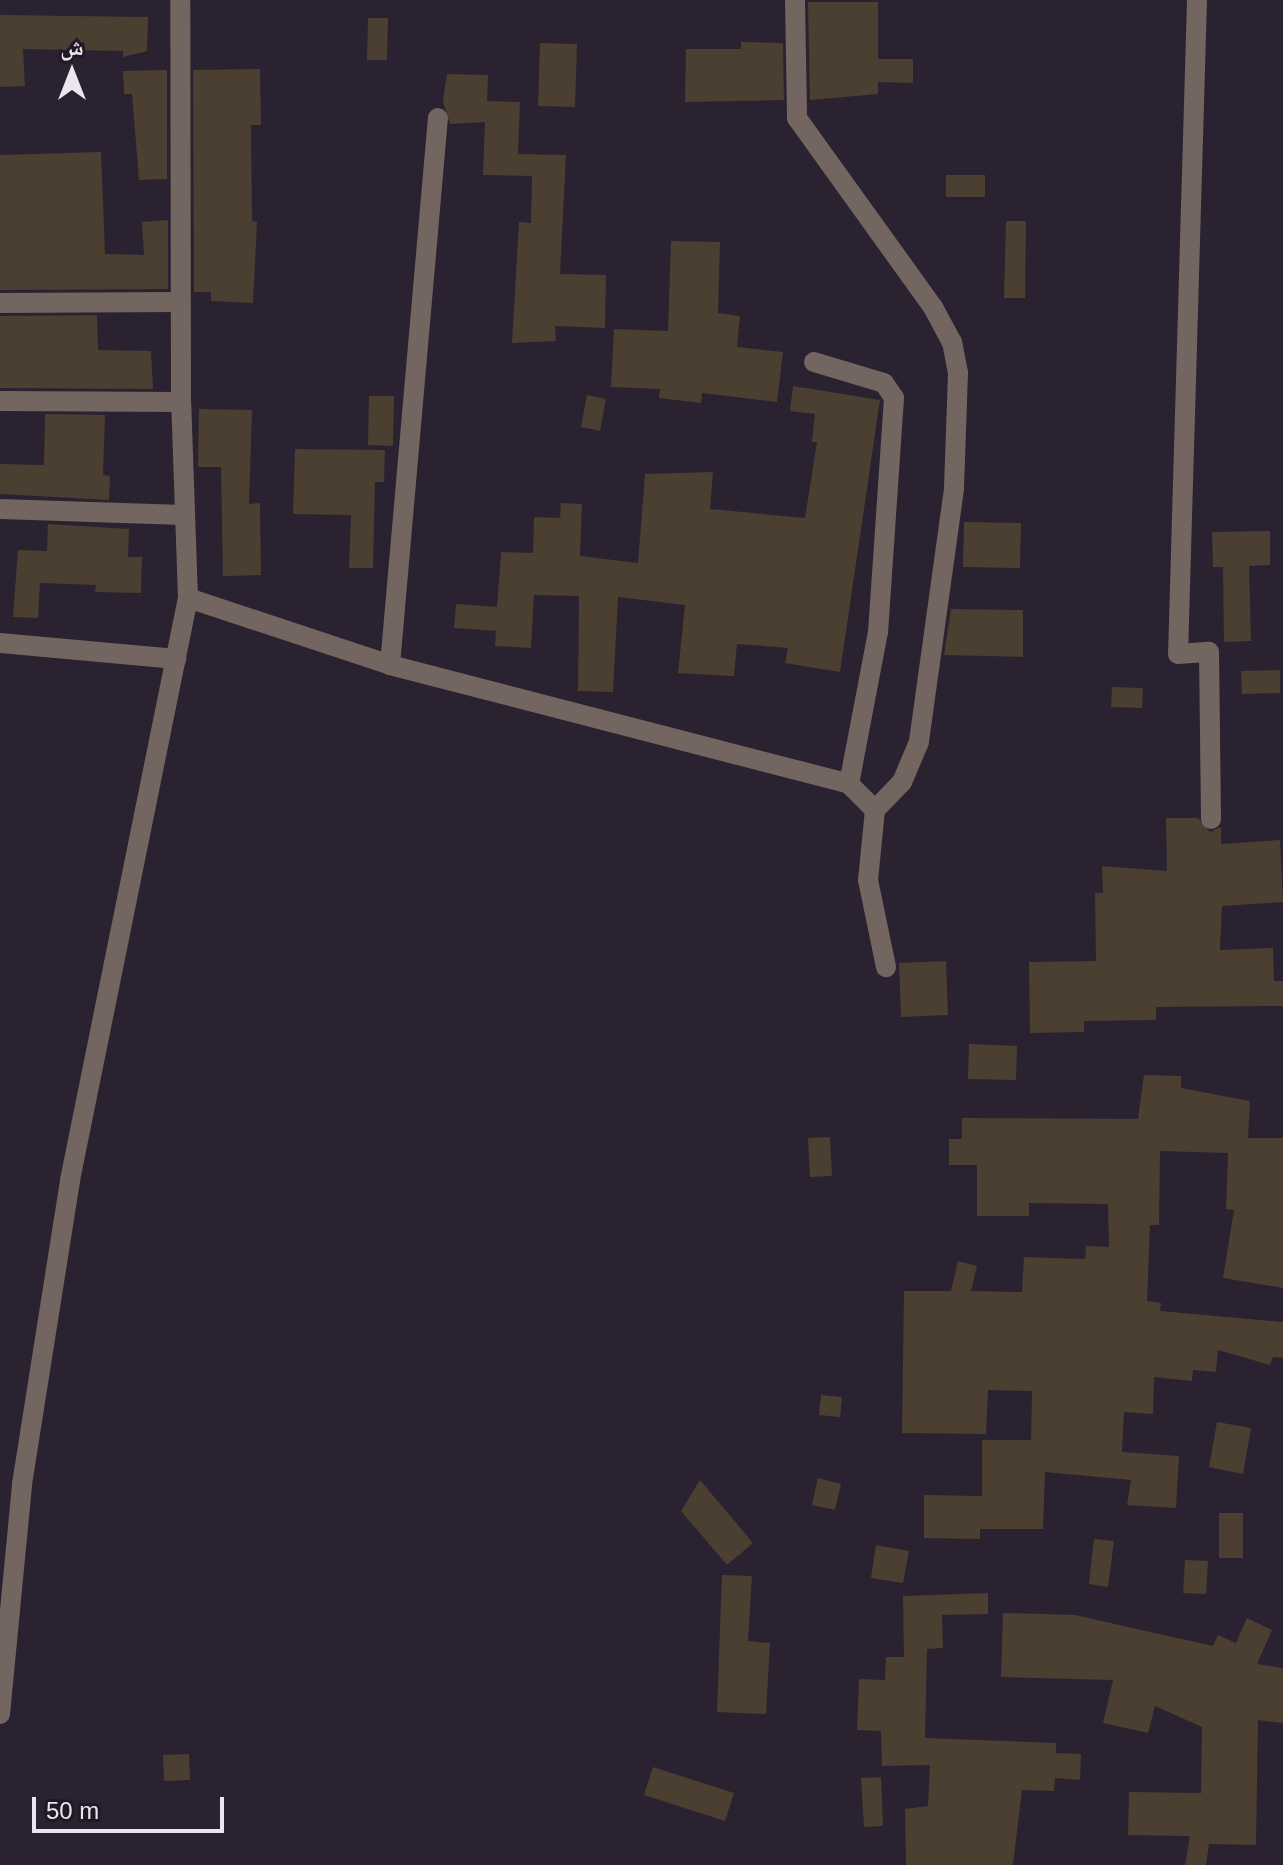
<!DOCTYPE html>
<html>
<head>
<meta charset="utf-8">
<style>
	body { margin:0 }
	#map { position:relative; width:1283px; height:1865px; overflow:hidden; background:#2a2230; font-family:Arial,"Noto Naskh Arabic",sans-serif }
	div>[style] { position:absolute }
	.building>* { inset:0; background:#4b3f31 }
	.minor>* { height:20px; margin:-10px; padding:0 10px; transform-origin:10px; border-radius:10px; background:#73655f }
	span { translate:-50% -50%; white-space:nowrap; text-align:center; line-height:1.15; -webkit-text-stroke:6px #211926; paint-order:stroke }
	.north { position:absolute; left:32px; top:32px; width:80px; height:80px; -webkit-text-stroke:6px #211926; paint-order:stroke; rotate:0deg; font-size:22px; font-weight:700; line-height:32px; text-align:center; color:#ebe5ef }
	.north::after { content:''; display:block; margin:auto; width:28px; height:36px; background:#ebe5ef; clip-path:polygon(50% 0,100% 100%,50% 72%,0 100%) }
	.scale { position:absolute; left:32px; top:1797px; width:192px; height:36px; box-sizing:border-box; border:4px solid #ebe5ef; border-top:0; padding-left:10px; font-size:24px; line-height:28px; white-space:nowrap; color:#ebe5ef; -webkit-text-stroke:6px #211926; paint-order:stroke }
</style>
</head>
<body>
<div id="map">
	<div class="building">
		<i style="clip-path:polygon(808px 2px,878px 2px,878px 59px,913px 59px,913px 83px,878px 82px,878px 94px,810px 100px)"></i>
		<i style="clip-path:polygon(0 15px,148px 17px,147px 51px,123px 57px,123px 51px,23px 49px,25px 86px,0 87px)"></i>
		<i style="clip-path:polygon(368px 18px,388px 18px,387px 60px,367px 60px)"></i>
		<i style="clip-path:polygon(741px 42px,783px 43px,784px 100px,685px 102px,686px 49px,741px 49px)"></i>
		<i style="clip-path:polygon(540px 43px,577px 44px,575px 107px,538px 106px)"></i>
		<i style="clip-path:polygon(260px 69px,261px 125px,251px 125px,252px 221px,257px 222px,253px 303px,211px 301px,211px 292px,194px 292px,193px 70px)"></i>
		<i style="clip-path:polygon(167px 70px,167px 179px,139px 180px,132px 94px,124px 94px,123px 71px)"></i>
		<i style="clip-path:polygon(447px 74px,488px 75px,487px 101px,520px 102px,518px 154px,566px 155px,560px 274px,606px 275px,605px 328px,555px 326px,556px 341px,512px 343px,519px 222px,531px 223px,532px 176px,483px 175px,485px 122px,450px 124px,443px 101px)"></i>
		<i style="clip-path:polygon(101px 152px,105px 254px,144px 255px,142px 222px,168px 220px,168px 289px,0 290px,0 155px)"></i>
		<i style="clip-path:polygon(946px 175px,985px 175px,985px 197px,946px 197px)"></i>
		<i style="clip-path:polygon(1006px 221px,1026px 221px,1025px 298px,1004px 298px)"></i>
		<i style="clip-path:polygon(671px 241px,720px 242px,718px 313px,740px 316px,737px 347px,783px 352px,777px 402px,702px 393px,701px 403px,659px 398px,660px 389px,611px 387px,614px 329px,668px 331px)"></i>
		<i style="clip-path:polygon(97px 315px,98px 350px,151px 351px,153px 389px,0 388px,0 316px)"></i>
		<i style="clip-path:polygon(793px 386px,880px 400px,840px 672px,785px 663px,788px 648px,737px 644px,734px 676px,678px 673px,685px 605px,618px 597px,613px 692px,578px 691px,579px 596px,534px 595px,531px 648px,495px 646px,496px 631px,454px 628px,456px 604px,497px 607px,501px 552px,533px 553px,534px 517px,560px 518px,561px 503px,582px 504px,580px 556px,638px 563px,645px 474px,713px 472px,710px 509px,805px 518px,817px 442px,812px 442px,815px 414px,790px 411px)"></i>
		<i style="clip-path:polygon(587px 395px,606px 399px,600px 431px,581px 427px)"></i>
		<i style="clip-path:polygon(369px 396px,394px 396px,393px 446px,368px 445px)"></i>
		<i style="clip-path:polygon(199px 409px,252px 410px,249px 504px,260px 503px,261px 575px,223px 576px,221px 467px,198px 467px)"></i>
		<i style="clip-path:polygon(45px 414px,105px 415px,103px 475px,110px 476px,109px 500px,0 494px,0 464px,44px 465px)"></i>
		<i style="clip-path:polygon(295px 449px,385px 450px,384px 482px,375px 482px,373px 568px,349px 568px,351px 515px,293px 514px)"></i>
		<i style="clip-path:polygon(964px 522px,1021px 523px,1020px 568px,963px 567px)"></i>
		<i style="clip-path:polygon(48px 524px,129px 529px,128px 557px,142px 557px,141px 593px,95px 592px,96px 585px,40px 583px,38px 618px,13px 617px,18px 550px,47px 551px)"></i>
		<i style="clip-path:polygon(1270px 531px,1270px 565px,1249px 566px,1251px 641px,1224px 642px,1223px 567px,1213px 567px,1212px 532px)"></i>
		<i style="clip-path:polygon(951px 609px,1023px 610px,1023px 657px,944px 655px)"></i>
		<i style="clip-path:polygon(1280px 670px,1280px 693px,1242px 694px,1241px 671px)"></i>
		<i style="clip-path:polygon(1112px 687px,1143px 688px,1142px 708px,1111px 707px)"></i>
		<i style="clip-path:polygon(1166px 818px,1198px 818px,1210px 832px,1221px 827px,1221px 844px,1280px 840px,1283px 902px,1222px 906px,1220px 950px,1273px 948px,1274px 981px,1283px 981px,1283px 1006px,1156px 1007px,1156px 1020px,1084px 1021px,1084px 1032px,1030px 1033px,1029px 962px,1096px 961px,1095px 893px,1103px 893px,1102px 866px,1167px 871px)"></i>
		<i style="clip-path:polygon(946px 961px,948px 1015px,901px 1017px,899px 963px)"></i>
		<i style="clip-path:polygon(969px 1044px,1017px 1046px,1016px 1080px,968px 1079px)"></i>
		<i style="clip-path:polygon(1144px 1075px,1181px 1076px,1181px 1088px,1250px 1101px,1248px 1138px,1283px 1138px,1283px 1288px,1223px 1278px,1234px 1210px,1226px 1209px,1228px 1153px,1160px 1151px,1159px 1225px,1150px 1225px,1147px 1301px,1161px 1303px,1160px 1311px,1283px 1322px,1283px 1358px,1273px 1357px,1270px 1365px,1218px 1350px,1216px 1372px,1193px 1370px,1192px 1381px,1154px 1377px,1153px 1414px,1124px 1412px,1122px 1452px,1179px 1456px,1176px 1508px,1127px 1505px,1131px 1480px,1045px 1472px,1043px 1529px,980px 1529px,980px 1539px,924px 1538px,924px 1495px,982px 1496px,982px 1440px,1031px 1440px,1032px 1391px,988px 1390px,986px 1434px,902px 1433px,904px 1291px,951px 1291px,958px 1261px,977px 1266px,971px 1291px,1022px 1292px,1024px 1257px,1085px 1259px,1086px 1246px,1109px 1247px,1108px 1204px,1029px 1203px,1029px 1216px,977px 1216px,977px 1165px,949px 1165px,949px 1139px,962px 1139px,962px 1118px,1138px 1119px)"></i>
		<i style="clip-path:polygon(830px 1137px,832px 1176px,810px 1177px,808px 1138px)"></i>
		<i style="clip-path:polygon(821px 1395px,842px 1397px,840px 1417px,819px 1415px)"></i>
		<i style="clip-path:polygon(1217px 1422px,1251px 1428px,1243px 1474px,1209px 1467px)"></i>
		<i style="clip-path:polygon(818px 1478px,841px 1484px,835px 1510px,812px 1505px)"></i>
		<i style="clip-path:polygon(700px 1480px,753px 1543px,727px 1565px,681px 1511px)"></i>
		<i style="clip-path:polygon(1219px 1513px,1243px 1513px,1243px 1558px,1219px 1558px)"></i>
		<i style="clip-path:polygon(1094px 1539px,1114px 1541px,1108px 1587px,1089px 1584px)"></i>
		<i style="clip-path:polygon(876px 1545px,909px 1551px,903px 1583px,871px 1578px)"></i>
		<i style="clip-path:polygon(1185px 1560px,1208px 1561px,1206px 1594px,1183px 1593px)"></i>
		<i style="clip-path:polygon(722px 1575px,752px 1576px,748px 1641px,770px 1643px,766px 1714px,717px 1712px)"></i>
		<i style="clip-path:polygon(988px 1593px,988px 1614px,942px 1615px,943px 1648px,927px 1649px,925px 1738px,1056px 1743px,1056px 1753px,1081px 1754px,1080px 1780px,1055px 1778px,1054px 1791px,1022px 1790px,1013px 1865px,906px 1865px,905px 1809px,928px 1806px,930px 1765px,882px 1766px,881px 1731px,857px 1730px,859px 1679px,885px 1680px,886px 1657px,904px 1657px,903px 1596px)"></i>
		<i style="clip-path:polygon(1003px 1613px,1075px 1615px,1213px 1646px,1218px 1635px,1236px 1643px,1247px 1618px,1272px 1630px,1257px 1664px,1283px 1668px,1283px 1723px,1258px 1720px,1256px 1845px,1209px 1844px,1206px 1865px,1185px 1865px,1190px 1836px,1128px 1835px,1129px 1792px,1201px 1793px,1202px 1727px,1155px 1706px,1148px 1733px,1103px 1723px,1113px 1680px,1001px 1677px)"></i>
		<i style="clip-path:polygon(189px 1754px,190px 1780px,164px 1781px,163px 1755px)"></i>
		<i style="clip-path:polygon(653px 1767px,734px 1793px,725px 1821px,644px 1795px)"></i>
		<i style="clip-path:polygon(881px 1777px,883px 1826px,864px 1827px,861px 1778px)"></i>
	</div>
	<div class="minor">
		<i style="left:795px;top:0;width:118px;rotate:89deg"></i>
		<i style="left:797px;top:118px;width:233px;rotate:54.3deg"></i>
		<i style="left:933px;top:307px;width:40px;rotate:62deg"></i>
		<i style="left:952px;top:342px;width:32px;rotate:79deg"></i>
		<i style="left:958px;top:373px;width:116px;rotate:92deg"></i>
		<i style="left:954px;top:489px;width:255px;rotate:97.9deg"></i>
		<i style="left:919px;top:742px;width:43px;rotate:113deg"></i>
		<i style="left:902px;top:782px;width:39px;rotate:134deg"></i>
		<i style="left:1197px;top:0;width:654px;rotate:91.66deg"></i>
		<i style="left:1178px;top:654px;width:31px;rotate:-4deg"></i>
		<i style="left:1209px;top:652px;width:167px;rotate:89.3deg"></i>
		<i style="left:0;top:303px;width:180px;rotate:-0.3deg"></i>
		<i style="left:814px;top:362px;width:73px;rotate:16.7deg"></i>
		<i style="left:884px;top:383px;width:18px;rotate:56deg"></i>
		<i style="left:894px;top:398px;width:235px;rotate:93.9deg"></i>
		<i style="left:878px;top:632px;width:155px;rotate:100.8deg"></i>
		<i style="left:0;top:401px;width:181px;rotate:0.3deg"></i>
		<i style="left:0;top:509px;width:183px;rotate:1.9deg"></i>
		<i style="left:188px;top:598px;width:213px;rotate:18.3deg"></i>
		<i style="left:390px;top:665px;width:474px;rotate:14.5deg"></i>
		<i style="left:849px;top:784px;width:37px;rotate:45deg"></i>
		<i style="left:875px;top:810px;width:70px;rotate:95.7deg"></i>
		<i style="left:868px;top:880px;width:89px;rotate:78.3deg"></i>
		<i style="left:0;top:643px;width:177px;rotate:5.2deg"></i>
		<i style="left:390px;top:665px;width:549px;rotate:-84.99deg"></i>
		<i style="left:0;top:1714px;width:231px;rotate:-84.5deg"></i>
		<i style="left:22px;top:1484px;width:308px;rotate:-81deg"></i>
		<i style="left:70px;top:1180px;width:594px;rotate:-78.54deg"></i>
		<i style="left:188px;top:598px;width:196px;rotate:-92deg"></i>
		<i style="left:181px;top:402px;width:402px;rotate:-90.1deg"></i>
	</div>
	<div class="north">ش</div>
	<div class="scale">50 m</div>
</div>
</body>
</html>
